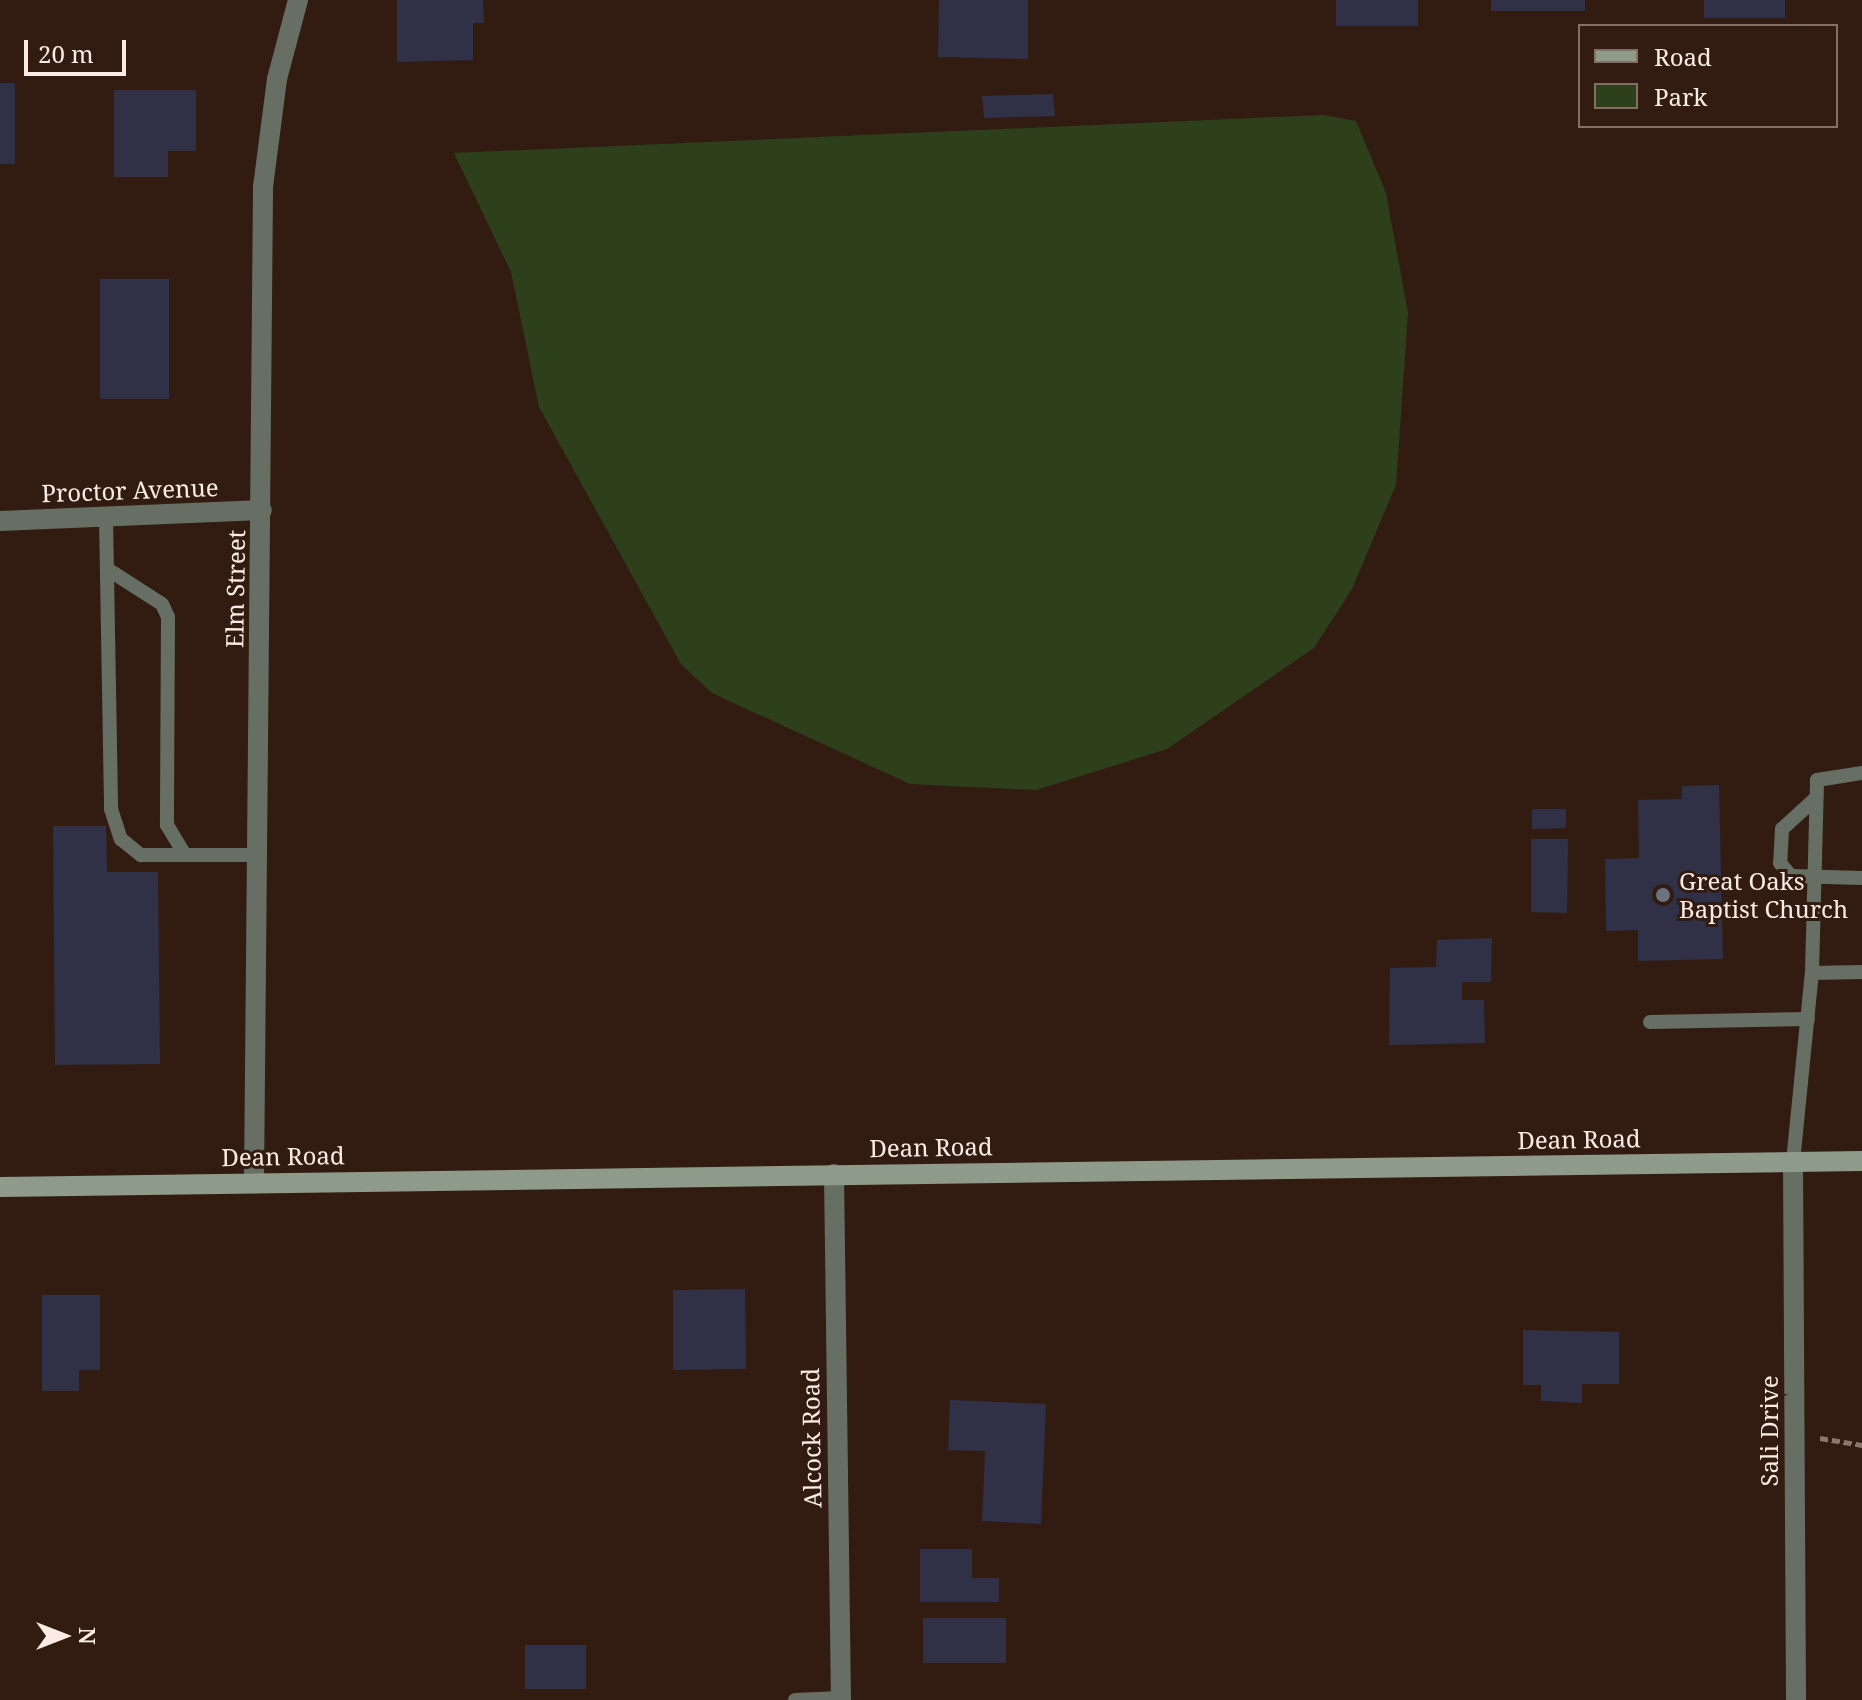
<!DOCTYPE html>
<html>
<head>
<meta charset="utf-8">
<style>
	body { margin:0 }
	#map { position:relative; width:1862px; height:1700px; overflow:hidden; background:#321c11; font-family:"Noto Serif",serif }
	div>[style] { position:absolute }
	.green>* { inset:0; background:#2e3f1c }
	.building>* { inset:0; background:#303047 }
	.path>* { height:5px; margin-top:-2.5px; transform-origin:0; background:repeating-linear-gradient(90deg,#8a766d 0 8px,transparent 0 12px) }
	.service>* { height:14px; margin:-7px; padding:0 7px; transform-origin:7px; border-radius:7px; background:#676f65 }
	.minor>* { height:20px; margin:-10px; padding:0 10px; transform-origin:10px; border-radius:10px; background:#676f65 }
	.secondary>* { height:20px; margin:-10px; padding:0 10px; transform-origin:10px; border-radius:10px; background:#8f9b8a }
	.dots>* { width:22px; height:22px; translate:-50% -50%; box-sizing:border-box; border:4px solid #321c11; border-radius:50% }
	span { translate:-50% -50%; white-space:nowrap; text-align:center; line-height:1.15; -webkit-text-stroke:6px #321c11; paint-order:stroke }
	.street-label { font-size:24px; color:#fbebe4 }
	.poi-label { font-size:24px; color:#fbebe4 }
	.left { translate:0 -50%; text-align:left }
	.legend { position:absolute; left:1578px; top:24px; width:260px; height:104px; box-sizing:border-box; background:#321c11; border:2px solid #826f65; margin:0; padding:10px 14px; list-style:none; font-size:24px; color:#fbebe4 }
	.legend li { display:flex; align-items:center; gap:16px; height:40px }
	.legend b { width:40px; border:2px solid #826f65 }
	.north { position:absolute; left:24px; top:1596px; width:80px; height:80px; -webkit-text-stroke:6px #321c11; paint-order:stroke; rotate:90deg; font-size:22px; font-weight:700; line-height:32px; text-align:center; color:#fbebe4 }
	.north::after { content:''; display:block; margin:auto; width:28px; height:36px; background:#fbebe4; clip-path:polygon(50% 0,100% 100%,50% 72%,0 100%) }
	.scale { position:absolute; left:24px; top:40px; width:102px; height:36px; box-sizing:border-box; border:4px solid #fbebe4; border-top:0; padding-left:10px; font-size:24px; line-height:28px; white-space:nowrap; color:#fbebe4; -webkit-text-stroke:6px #321c11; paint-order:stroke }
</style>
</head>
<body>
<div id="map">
	<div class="green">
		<i style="clip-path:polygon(1324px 115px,1356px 121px,1386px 193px,1408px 313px,1396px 485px,1352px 589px,1314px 648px,1167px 749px,1036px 790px,910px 784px,712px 693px,681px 664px,539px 407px,511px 272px,454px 153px)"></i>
	</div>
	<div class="building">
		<i style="clip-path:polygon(397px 0,483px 0,484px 23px,473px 23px,473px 60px,397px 62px)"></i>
		<i style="clip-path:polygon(939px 0,1028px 0,1028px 59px,938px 57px)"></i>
		<i style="clip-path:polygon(1336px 0,1418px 0,1418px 26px,1336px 26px)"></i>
		<i style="clip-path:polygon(1491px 0,1585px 0,1585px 11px,1491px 11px)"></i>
		<i style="clip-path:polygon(1704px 0,1785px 0,1785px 18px,1704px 18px)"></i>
		<i style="clip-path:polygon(0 83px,15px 83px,15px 164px,0 164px)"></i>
		<i style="clip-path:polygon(114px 90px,196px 90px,196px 151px,168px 151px,168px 177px,114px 177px)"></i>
		<i style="clip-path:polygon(1053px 94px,1055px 116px,984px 118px,982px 96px)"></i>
		<i style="clip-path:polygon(100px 279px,169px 279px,169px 399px,100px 399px)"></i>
		<i style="clip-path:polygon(1719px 785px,1723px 959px,1638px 961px,1638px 930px,1606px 931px,1605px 859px,1639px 858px,1638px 800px,1682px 799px,1682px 786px)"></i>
		<i style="clip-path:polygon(1532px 809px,1566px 809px,1566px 828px,1532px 829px)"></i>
		<i style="clip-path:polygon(53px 826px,106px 826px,107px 872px,158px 872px,160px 1064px,55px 1065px)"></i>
		<i style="clip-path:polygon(1531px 839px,1568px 839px,1567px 913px,1531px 912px)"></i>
		<i style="clip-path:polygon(1492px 938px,1491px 982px,1462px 982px,1462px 1000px,1484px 1000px,1485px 1043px,1389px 1045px,1390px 968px,1436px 967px,1437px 940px)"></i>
		<i style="clip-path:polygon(745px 1289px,746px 1369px,673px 1370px,673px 1290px)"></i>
		<i style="clip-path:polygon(42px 1295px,100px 1295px,100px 1370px,79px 1370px,79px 1391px,42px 1391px)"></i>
		<i style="clip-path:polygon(1523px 1330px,1619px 1332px,1619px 1384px,1582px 1384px,1582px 1403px,1541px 1401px,1541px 1385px,1523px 1385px)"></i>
		<i style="clip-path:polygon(950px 1400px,1046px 1404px,1041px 1524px,982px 1521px,985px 1451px,948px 1450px)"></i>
		<i style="clip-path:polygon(920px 1549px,972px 1549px,972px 1578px,999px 1578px,999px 1602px,920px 1602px)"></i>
		<i style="clip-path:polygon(923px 1618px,1006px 1618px,1006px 1663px,923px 1663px)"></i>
		<i style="clip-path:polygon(525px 1645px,586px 1645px,586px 1689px,525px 1689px)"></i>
	</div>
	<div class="path">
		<i style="left:1820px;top:1438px;width:43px;rotate:9.5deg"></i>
	</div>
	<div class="service">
		<i style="left:106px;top:517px;width:292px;rotate:89deg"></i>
		<i style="left:111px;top:809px;width:32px;rotate:72deg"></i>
		<i style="left:121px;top:839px;width:26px;rotate:39deg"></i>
		<i style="left:141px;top:855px;width:117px"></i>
		<i style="left:112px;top:572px;width:59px;rotate:32.6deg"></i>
		<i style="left:162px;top:604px;width:14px;rotate:65deg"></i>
		<i style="left:168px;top:617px;width:208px;rotate:90.3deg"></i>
		<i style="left:167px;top:825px;width:33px;rotate:59deg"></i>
		<i style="left:1816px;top:798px;width:46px;rotate:137.6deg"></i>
		<i style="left:1782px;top:829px;width:34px;rotate:93deg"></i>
		<i style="left:1780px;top:863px;width:17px;rotate:50deg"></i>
		<i style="left:1791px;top:876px;width:71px;rotate:1.6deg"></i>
		<i style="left:1812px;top:973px;width:50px;rotate:-1.1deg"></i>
		<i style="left:1650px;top:1022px;width:158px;rotate:-1.1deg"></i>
		<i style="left:1793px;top:1162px;width:190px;rotate:-84.3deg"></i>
		<i style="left:1812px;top:973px;width:193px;rotate:-88.5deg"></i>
		<i style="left:1817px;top:780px;width:46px;rotate:-8.8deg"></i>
		<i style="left:795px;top:1700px;width:45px;rotate:-2.5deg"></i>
	</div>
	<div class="minor">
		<i style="left:0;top:521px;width:262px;rotate:-2.4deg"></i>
		<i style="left:1793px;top:1162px;width:538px;rotate:89.68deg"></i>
		<i style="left:834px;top:1174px;width:526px;rotate:89.24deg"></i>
		<i style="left:254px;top:1182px;width:995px;rotate:-89.48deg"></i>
		<i style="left:263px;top:187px;width:109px;rotate:-82.6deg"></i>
		<i style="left:277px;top:79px;width:82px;rotate:-75.1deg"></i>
	</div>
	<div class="secondary">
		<i style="left:0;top:1187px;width:1862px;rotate:-0.8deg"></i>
	</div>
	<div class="dots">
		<i style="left:1663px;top:895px;background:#6b7280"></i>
	</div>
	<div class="street-label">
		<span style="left:130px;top:490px;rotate:-2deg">Proctor Avenue</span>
		<span style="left:235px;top:589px;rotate:-89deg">Elm Street</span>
		<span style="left:1579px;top:1139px;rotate:-1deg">Dean Road</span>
		<span style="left:931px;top:1147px;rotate:-1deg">Dean Road</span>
		<span style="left:283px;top:1156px;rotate:-1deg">Dean Road</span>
		<span style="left:1769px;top:1431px;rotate:-90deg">Sali Drive</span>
		<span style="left:811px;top:1438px;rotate:-91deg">Alcock Road</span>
	</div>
	<div class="poi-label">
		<span class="left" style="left:1679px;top:895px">Great Oaks<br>Baptist Church</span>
	</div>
	<ul class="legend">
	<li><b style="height:10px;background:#8f9b8a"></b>Road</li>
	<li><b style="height:22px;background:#2e3f1c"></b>Park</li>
	</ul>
	<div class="north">N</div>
	<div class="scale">20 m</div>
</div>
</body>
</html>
